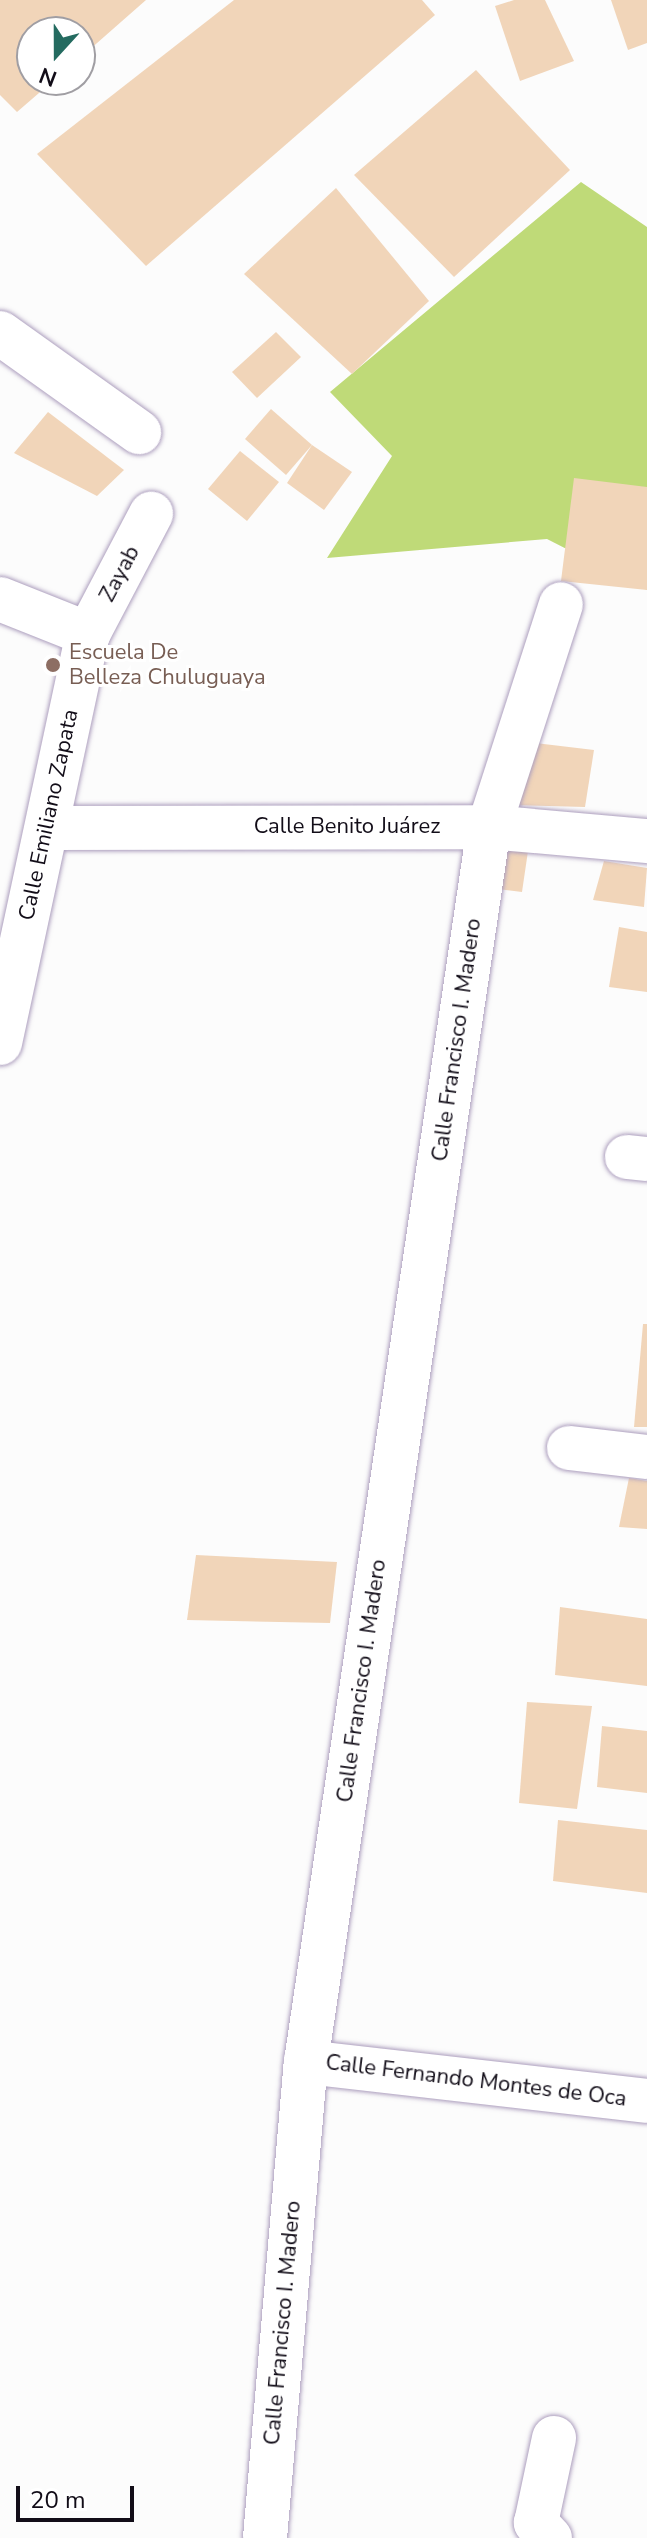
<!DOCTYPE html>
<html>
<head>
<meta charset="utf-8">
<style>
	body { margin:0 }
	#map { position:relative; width:647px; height:2538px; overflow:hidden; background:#fcfcfc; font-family:"Nunito Sans",sans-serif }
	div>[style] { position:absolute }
	.forest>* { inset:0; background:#bfda78 }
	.building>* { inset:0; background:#f1d5b9 }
	.roads { filter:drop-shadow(0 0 2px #ad9fbe) drop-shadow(0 0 2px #ad9fbe) }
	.minor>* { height:44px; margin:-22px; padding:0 22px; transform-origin:22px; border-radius:22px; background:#fff }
	.dots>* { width:22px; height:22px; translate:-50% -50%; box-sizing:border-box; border:4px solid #fff; border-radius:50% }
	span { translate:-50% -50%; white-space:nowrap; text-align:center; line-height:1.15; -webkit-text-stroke:6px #fff; paint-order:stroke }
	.street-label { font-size:22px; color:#120d18 }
	.education-label { font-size:22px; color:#785e54 }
	.left { translate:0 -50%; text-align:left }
	.north { position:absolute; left:16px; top:16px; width:80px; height:80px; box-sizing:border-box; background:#fff; border:2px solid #a09ea3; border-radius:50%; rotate:201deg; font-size:22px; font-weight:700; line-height:32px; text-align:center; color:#120d18 }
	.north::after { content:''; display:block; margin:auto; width:28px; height:36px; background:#246b60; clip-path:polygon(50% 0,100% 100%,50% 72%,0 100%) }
	.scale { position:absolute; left:16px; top:2486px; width:118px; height:36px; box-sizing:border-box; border:4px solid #120d18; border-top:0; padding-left:10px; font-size:24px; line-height:28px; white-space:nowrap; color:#120d18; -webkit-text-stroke:6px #fff; paint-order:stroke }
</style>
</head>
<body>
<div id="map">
	<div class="forest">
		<i style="clip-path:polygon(581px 182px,647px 227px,647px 590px,547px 539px,327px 558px,392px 456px,330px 392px)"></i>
	</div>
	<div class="building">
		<i style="clip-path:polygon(0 0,146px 0,80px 58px,80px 32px,32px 32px,32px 80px,54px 80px,17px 112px,0 95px)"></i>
		<i style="clip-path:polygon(234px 0,422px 0,435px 15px,146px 266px,37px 154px)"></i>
		<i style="clip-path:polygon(514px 0,545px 0,574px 61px,520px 81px,495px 6px)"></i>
		<i style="clip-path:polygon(611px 0,647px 0,647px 43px,628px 50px)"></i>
		<i style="clip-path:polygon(476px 70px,570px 170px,454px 277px,354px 175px)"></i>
		<i style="clip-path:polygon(336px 188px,429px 301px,352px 374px,244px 274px)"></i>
		<i style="clip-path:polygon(276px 332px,301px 357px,257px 398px,232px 372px)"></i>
		<i style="clip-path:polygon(271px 409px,312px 445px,286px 475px,245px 439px)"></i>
		<i style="clip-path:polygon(48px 412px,124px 470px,97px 496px,14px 453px)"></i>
		<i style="clip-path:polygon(312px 445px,352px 472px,324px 510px,287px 483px)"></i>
		<i style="clip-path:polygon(240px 451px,279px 482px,247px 521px,208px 489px)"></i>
		<i style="clip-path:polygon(574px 478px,647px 487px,647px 590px,561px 581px)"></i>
		<i style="clip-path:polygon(527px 742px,594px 750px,585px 807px,511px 805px)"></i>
		<i style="clip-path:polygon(492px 843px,528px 851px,522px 892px,489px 888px)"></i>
		<i style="clip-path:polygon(604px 861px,647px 868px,644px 907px,593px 900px)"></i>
		<i style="clip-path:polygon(619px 927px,647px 932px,647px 992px,609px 987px)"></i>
		<i style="clip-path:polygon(643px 1324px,647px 1324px,647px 1427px,634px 1427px)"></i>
		<i style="clip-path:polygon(629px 1478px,647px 1481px,647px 1529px,619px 1527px)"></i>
		<i style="clip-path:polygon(196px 1555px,337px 1562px,330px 1623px,187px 1620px)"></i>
		<i style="clip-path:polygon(560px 1607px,647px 1619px,647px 1686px,555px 1675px)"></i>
		<i style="clip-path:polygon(527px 1702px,592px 1706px,577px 1809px,519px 1803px)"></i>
		<i style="clip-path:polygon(602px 1726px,647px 1731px,647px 1793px,597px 1787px)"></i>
		<i style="clip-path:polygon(558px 1820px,647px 1830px,647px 1893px,553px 1881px)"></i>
	</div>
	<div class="roads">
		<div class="minor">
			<i style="left:0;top:333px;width:171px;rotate:35.5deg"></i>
			<i style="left:0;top:599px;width:95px;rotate:21.7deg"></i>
			<i style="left:47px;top:828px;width:442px;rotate:-0.1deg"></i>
			<i style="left:489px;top:827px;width:159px;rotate:5.1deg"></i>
			<i style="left:0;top:1043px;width:418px;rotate:-77.9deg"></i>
			<i style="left:88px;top:634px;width:136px;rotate:-62.3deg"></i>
			<i style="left:627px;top:1157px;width:20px;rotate:6deg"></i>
			<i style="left:569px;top:1448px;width:79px;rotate:6.6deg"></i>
			<i style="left:306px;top:2062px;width:343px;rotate:6.5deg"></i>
			<i style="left:265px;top:2538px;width:478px;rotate:-85.1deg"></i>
			<i style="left:306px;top:2062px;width:1248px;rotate:-81.57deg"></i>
			<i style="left:489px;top:827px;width:234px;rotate:-72.1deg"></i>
			<i style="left:550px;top:2538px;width:21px;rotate:-133deg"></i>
			<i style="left:536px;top:2523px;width:87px;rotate:-78deg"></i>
		</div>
	</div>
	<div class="dots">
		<i style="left:53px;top:665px;background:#8d6e63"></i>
	</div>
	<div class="street-label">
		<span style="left:120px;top:574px;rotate:-62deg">Zayab</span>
		<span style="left:49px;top:815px;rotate:-78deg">Calle Emiliano Zapata</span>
		<span style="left:347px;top:827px">Calle Benito Juárez</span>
		<span style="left:457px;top:1040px;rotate:-82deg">Calle Francisco I. Madero</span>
		<span style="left:362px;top:1681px;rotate:-82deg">Calle Francisco I. Madero</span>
		<span style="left:476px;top:2081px;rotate:7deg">Calle Fernando Montes de Oca</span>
		<span style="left:283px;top:2323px;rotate:-85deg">Calle Francisco I. Madero</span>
	</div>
	<div class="education-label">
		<span class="left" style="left:69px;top:665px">Escuela De<br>Belleza Chuluguaya</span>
	</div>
	<div class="north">N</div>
	<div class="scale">20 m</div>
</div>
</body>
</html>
